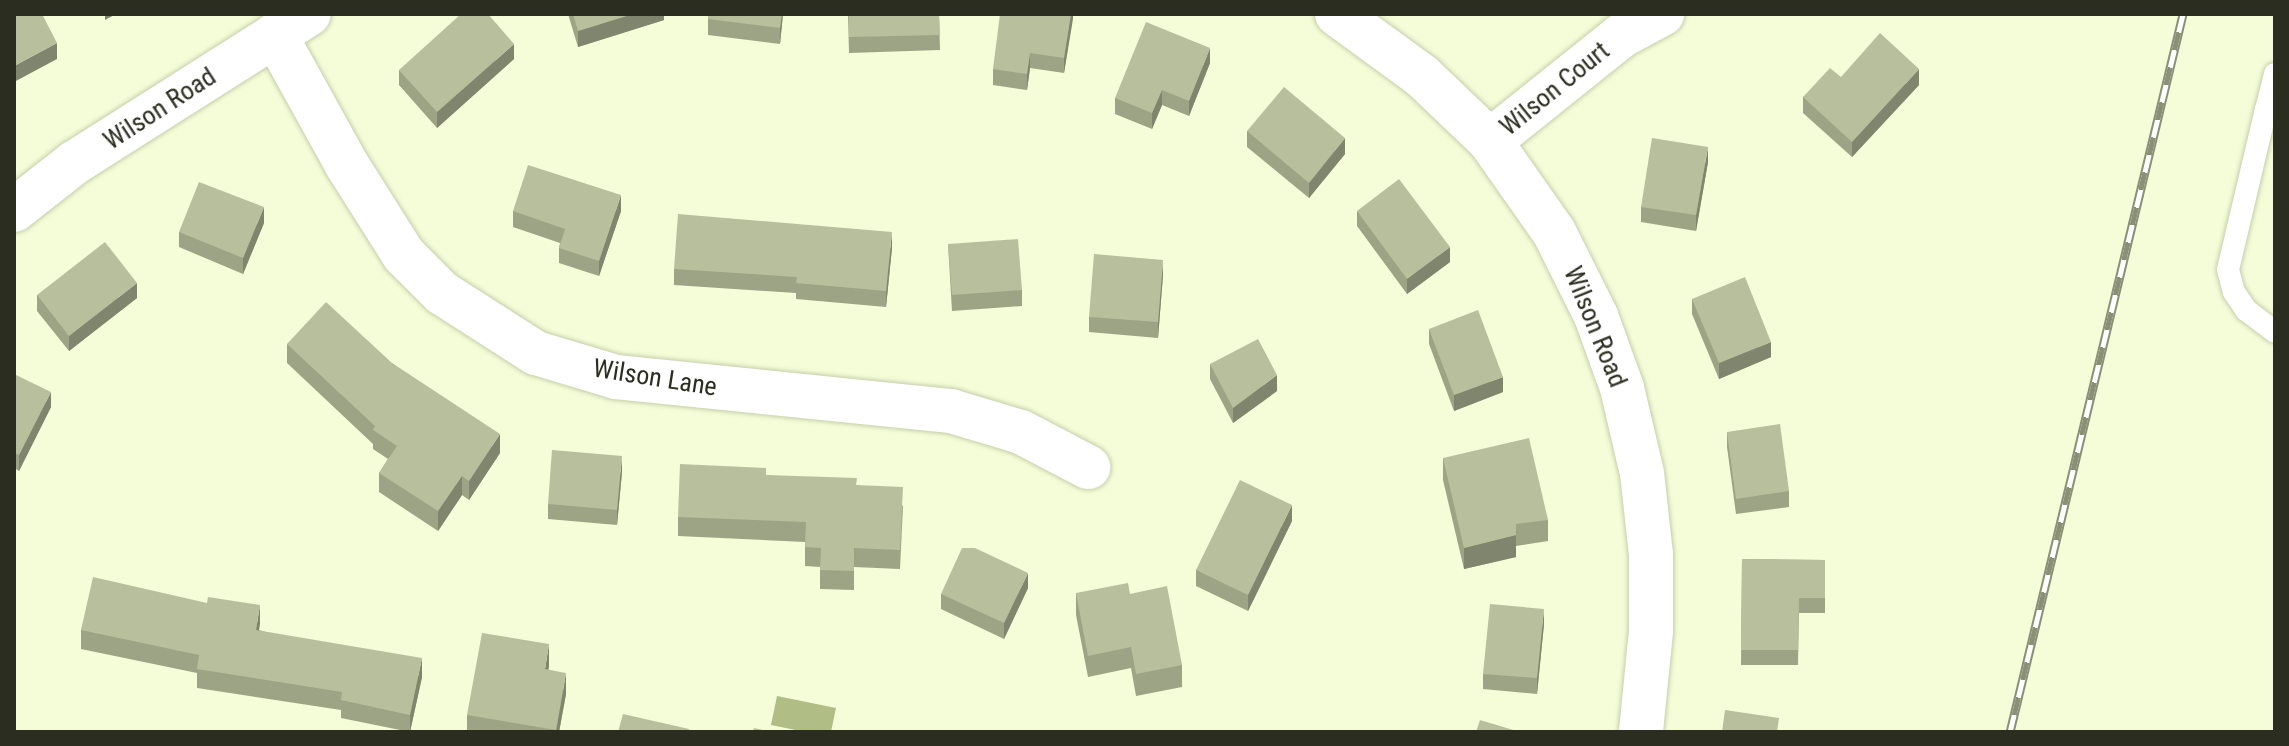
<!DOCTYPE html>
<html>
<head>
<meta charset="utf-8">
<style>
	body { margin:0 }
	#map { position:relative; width:2289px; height:746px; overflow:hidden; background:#f4fdd8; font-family:"Roboto Condensed",sans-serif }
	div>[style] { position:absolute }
	.water>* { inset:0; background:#b0bd85 }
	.roads { filter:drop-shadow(0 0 2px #c6ceab) drop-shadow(0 0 2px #c6ceab) }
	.lane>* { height:22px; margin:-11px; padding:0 11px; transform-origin:11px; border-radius:11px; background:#fff }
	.street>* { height:44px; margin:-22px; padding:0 22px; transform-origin:22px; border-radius:22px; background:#fff }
	.rail>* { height:9px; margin-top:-4.5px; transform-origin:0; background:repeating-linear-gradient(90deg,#fff 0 18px,#8a9077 0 36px); box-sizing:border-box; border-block:2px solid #8a9077 }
	.wall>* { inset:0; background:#9da486 }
	.shaded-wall>* { inset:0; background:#80866d }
	.building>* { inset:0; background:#b7bf9c }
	span { translate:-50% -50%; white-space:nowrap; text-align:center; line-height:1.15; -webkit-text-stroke:8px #fff; paint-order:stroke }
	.street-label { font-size:26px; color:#2a2d1f }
	.frame { position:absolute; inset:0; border:16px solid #2a2d1f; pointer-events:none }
</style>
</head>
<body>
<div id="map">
	<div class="water">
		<i style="clip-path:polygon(777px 696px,836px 708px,831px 732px,805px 732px,771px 725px)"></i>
	</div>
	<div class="roads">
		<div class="lane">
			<i style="left:2275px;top:74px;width:36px;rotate:104deg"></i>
			<i style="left:2266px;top:109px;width:9px;rotate:18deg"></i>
			<i style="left:2266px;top:109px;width:165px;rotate:103.3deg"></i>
			<i style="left:2228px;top:270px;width:23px;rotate:75deg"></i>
			<i style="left:2234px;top:292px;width:22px;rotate:56deg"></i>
			<i style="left:2246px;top:310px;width:36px;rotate:37deg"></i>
		</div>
		<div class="street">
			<i style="left:1337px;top:14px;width:105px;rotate:36.1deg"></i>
			<i style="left:1422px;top:76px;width:94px;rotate:43.7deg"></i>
			<i style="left:1490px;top:141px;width:111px;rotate:54.9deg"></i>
			<i style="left:1554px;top:232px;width:94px;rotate:63.4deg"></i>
			<i style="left:1596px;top:316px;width:77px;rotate:70.1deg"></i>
			<i style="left:1622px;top:388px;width:87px;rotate:76.8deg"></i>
			<i style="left:1642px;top:473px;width:82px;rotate:83.7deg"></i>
			<i style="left:1651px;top:555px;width:76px;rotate:90deg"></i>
			<i style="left:1651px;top:631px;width:101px;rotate:95.7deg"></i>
			<i style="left:275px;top:35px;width:149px;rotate:61deg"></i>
			<i style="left:347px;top:165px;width:107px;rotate:57.7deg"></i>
			<i style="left:404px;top:255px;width:54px;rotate:45deg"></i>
			<i style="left:442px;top:293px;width:112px;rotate:32.6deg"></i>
			<i style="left:536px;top:353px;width:84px;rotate:16.7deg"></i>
			<i style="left:616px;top:377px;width:337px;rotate:5.8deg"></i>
			<i style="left:951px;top:411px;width:73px;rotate:16.7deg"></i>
			<i style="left:1021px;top:432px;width:76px;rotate:27.6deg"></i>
			<i style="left:1490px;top:141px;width:168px;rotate:-38.7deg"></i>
			<i style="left:1621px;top:36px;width:47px;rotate:-28.2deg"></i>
			<i style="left:14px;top:210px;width:76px;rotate:-38.1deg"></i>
			<i style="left:74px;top:163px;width:278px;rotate:-32.4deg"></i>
		</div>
	</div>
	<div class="rail">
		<i style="left:2010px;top:732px;width:739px;rotate:-76.45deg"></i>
	</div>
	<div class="wall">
		<i style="clip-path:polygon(568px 14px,664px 14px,664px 20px,578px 47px)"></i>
		<i style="clip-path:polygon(783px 14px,780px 44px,708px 35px,708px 19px)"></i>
		<i style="clip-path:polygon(848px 14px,939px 14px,940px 50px,849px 53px)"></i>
		<i style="clip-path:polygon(1073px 14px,1064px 73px,1030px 68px,1027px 90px,993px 85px,993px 69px)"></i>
		<i style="clip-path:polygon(514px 59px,437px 128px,399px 85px,399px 70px)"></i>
		<i style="clip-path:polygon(1210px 63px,1189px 116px,1162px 105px,1152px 129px,1115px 114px,1115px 98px)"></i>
		<i style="clip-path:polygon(1841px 77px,1919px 85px,1852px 157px,1803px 113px,1803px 97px)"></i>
		<i style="clip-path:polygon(1247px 131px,1345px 154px,1309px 198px,1247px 147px)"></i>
		<i style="clip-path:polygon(1708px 162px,1696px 231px,1641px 222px,1641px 207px)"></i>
		<i style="clip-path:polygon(513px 211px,621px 211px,599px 276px,559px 263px,559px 248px,560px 243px,513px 227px)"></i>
		<i style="clip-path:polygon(1357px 211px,1450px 262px,1407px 294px,1357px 226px)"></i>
		<i style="clip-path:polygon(264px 223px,243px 274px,179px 247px,179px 232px)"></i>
		<i style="clip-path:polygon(948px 244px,1022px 290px,1022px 306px,952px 311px)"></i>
		<i style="clip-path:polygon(892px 248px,886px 307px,796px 299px,796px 293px,674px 285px,674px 269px)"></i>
		<i style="clip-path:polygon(1163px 275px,1158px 338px,1089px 332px,1089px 317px)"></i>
		<i style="clip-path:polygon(37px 295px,137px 298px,69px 351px,37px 311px)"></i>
		<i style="clip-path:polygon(1692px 299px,1771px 357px,1719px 379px,1692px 314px)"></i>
		<i style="clip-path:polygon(1429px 329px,1503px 392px,1454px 411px,1429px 344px)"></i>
		<i style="clip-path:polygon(287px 344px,392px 363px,500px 453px,469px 500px,462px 495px,438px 531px,379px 492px,379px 473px,388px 459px,373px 449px,373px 444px,287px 363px)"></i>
		<i style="clip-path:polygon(1210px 364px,1277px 391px,1233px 423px,1210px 379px)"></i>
		<i style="clip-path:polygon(14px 374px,51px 407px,19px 471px,14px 468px)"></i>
		<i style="clip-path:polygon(1727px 432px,1789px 491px,1789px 507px,1736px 514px,1727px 447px)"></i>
		<i style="clip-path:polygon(1443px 458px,1548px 520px,1548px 541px,1516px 546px,1516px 557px,1464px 569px,1443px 480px)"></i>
		<i style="clip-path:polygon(622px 472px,617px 525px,548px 519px,548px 504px)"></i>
		<i style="clip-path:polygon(766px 475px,857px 485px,903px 506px,900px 569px,854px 567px,854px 590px,820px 589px,820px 567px,805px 566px,805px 542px,678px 536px,678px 517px)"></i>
		<i style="clip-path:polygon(1292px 521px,1248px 611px,1196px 586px,1196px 570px)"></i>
		<i style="clip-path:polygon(1742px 559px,1825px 560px,1825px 613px,1799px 613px,1798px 665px,1741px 665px)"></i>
		<i style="clip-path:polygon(1028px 588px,1004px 639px,941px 609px,941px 594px)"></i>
		<i style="clip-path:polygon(1076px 593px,1130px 594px,1182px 665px,1182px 687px,1136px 696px,1131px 668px,1088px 677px,1076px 615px)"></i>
		<i style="clip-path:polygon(260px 623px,259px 630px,422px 677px,410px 732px,341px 718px,341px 710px,197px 688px,197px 673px,81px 649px,81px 630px)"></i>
		<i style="clip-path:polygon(1544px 624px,1537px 694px,1483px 689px,1483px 674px)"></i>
		<i style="clip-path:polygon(549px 666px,548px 669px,566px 694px,559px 732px,467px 732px,467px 715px)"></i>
	</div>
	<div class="shaded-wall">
		<i style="clip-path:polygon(105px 14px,116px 14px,105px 20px)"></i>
		<i style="clip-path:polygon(633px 14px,664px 14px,664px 20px,578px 47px,578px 31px)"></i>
		<i style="clip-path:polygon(782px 14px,783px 14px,780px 44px,780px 28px)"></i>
		<i style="clip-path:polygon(1071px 14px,1073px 14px,1073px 19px,1064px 73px,1064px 58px)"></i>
		<i style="clip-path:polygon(57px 43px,57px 59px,14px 82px,14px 66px)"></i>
		<i style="clip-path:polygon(514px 44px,514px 59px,437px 128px,437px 112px)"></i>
		<i style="clip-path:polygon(1210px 48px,1210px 63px,1189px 116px,1189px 101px)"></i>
		<i style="clip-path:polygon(1030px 53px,1030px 68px,1027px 90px,1027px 74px)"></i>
		<i style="clip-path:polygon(1919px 69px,1919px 85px,1852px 157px,1852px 142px)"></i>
		<i style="clip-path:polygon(1162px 90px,1162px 105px,1152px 129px,1152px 113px)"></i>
		<i style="clip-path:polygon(1345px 138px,1345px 154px,1309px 198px,1309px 183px)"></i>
		<i style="clip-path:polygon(1708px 147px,1708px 162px,1696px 231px,1696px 215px)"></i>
		<i style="clip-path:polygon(621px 195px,621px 211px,599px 276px,599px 261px)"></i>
		<i style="clip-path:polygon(264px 207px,264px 223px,243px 274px,243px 258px)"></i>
		<i style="clip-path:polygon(892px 232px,892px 248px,886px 307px,886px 291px)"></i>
		<i style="clip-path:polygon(1450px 247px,1450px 262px,1407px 294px,1407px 279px)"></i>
		<i style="clip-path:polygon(1163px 260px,1163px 275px,1158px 338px,1158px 322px)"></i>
		<i style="clip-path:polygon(137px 283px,137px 298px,69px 351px,69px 336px)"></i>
		<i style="clip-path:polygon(1771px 342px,1771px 357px,1719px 379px,1719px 363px)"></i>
		<i style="clip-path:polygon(1277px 375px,1277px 391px,1233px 423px,1233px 408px)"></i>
		<i style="clip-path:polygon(1503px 377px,1503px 392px,1454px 411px,1454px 395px)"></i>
		<i style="clip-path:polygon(51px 392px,51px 407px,19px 471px,19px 455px)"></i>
		<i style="clip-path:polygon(500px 434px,500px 453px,469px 500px,469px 481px)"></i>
		<i style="clip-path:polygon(622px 456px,622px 472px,617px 525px,617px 510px)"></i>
		<i style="clip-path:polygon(462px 476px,462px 495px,438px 531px,438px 511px)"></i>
		<i style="clip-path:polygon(1292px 505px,1292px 521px,1248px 611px,1248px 595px)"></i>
		<i style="clip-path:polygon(1516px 535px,1516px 557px,1464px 569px,1464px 548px)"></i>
		<i style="clip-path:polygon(1028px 573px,1028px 588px,1004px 639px,1004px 623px)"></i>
		<i style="clip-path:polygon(260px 605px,260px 623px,256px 648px,256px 630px)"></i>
		<i style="clip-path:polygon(1544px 609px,1544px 624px,1537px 694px,1537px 678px)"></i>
		<i style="clip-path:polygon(549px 644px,549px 666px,545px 690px,545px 669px)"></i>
		<i style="clip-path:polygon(422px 658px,422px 677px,410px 732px,410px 715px)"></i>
		<i style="clip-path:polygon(566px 673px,566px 694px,559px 732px,556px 732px)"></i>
	</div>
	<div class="building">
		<i style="clip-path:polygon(14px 14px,42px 14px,57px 43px,14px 66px)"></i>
		<i style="clip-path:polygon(461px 14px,488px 14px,514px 44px,437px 112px,399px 70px)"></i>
		<i style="clip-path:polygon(573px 14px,633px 14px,578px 31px)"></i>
		<i style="clip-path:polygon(708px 14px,782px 14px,780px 28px,708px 19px)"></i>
		<i style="clip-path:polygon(849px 14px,939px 14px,940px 35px,849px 37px)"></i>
		<i style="clip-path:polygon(1000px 14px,1071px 14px,1064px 58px,1030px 53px,1027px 74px,993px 69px)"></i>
		<i style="clip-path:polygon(1146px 22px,1210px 48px,1189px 101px,1162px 90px,1152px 113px,1115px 98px)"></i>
		<i style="clip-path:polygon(1880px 33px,1919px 69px,1852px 142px,1803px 97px,1830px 68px,1841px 77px)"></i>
		<i style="clip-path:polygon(1284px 87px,1345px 138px,1309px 183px,1247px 131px)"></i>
		<i style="clip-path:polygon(1652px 138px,1708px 147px,1696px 215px,1641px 207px)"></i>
		<i style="clip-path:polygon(528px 165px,621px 195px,599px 261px,559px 248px,565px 229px,513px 211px)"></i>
		<i style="clip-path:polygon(1399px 179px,1450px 247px,1407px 279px,1357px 211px)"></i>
		<i style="clip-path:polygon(199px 182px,264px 207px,243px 258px,179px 232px)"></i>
		<i style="clip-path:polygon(678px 214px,892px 232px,886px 291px,796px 283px,797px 277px,674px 269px)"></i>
		<i style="clip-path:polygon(1018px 239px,1022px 290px,952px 295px,948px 244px)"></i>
		<i style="clip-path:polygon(105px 242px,137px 283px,69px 336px,37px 295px)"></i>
		<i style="clip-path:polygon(1094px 254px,1163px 260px,1158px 322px,1089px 317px)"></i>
		<i style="clip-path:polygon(1745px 277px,1771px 342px,1719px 363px,1692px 299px)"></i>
		<i style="clip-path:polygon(326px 302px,392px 363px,500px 434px,469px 481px,462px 476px,438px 511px,379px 473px,397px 446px,373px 430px,375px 426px,287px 344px)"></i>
		<i style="clip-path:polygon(1478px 310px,1503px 377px,1454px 395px,1429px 329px)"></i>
		<i style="clip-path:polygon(1258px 339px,1277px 375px,1233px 408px,1210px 364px)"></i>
		<i style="clip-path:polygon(14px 374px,51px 392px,19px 455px,14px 453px)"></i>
		<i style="clip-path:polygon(1780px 424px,1789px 491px,1736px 499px,1727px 432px)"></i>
		<i style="clip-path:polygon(1529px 438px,1548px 520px,1516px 524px,1516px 535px,1464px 548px,1443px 458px)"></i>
		<i style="clip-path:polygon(552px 450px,622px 456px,617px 510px,548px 504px)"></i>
		<i style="clip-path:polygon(680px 464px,766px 468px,766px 475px,857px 478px,856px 485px,903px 487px,900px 550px,854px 548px,854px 571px,820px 570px,821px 548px,805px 547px,806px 522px,678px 517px)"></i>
		<i style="clip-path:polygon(1240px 480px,1292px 505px,1248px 595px,1196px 570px)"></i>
		<i style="clip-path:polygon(962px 548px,975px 548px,1028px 573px,1004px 623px,941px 594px)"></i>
		<i style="clip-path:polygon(1742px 559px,1825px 560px,1825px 598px,1799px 598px,1798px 650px,1741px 650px)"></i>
		<i style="clip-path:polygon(93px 577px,207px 603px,208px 597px,260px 605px,256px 630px,422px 658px,410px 715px,341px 700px,342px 692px,197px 669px,199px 655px,81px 630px)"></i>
		<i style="clip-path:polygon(1128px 583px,1130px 594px,1167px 586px,1182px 665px,1136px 674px,1131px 647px,1088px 656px,1076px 593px)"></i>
		<i style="clip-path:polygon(1490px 604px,1544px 609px,1537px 678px,1483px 674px)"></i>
		<i style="clip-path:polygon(482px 633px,549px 644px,545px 669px,566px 673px,556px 730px,467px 715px)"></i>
		<i style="clip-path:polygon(1725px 710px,1779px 718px,1777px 732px,1722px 732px)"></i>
		<i style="clip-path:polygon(623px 714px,689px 729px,688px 732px,618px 732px)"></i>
		<i style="clip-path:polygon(1480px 720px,1520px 732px,1476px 732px)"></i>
		<i style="clip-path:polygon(754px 728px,772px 732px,753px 732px)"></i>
	</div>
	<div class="street-label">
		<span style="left:1555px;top:89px;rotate:-39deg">Wilson Court</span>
		<span style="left:160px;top:109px;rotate:-33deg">Wilson Road</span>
		<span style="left:1595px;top:327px;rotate:68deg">Wilson Road</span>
		<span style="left:655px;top:378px;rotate:9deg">Wilson Lane</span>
	</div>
	<div class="frame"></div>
</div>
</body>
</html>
